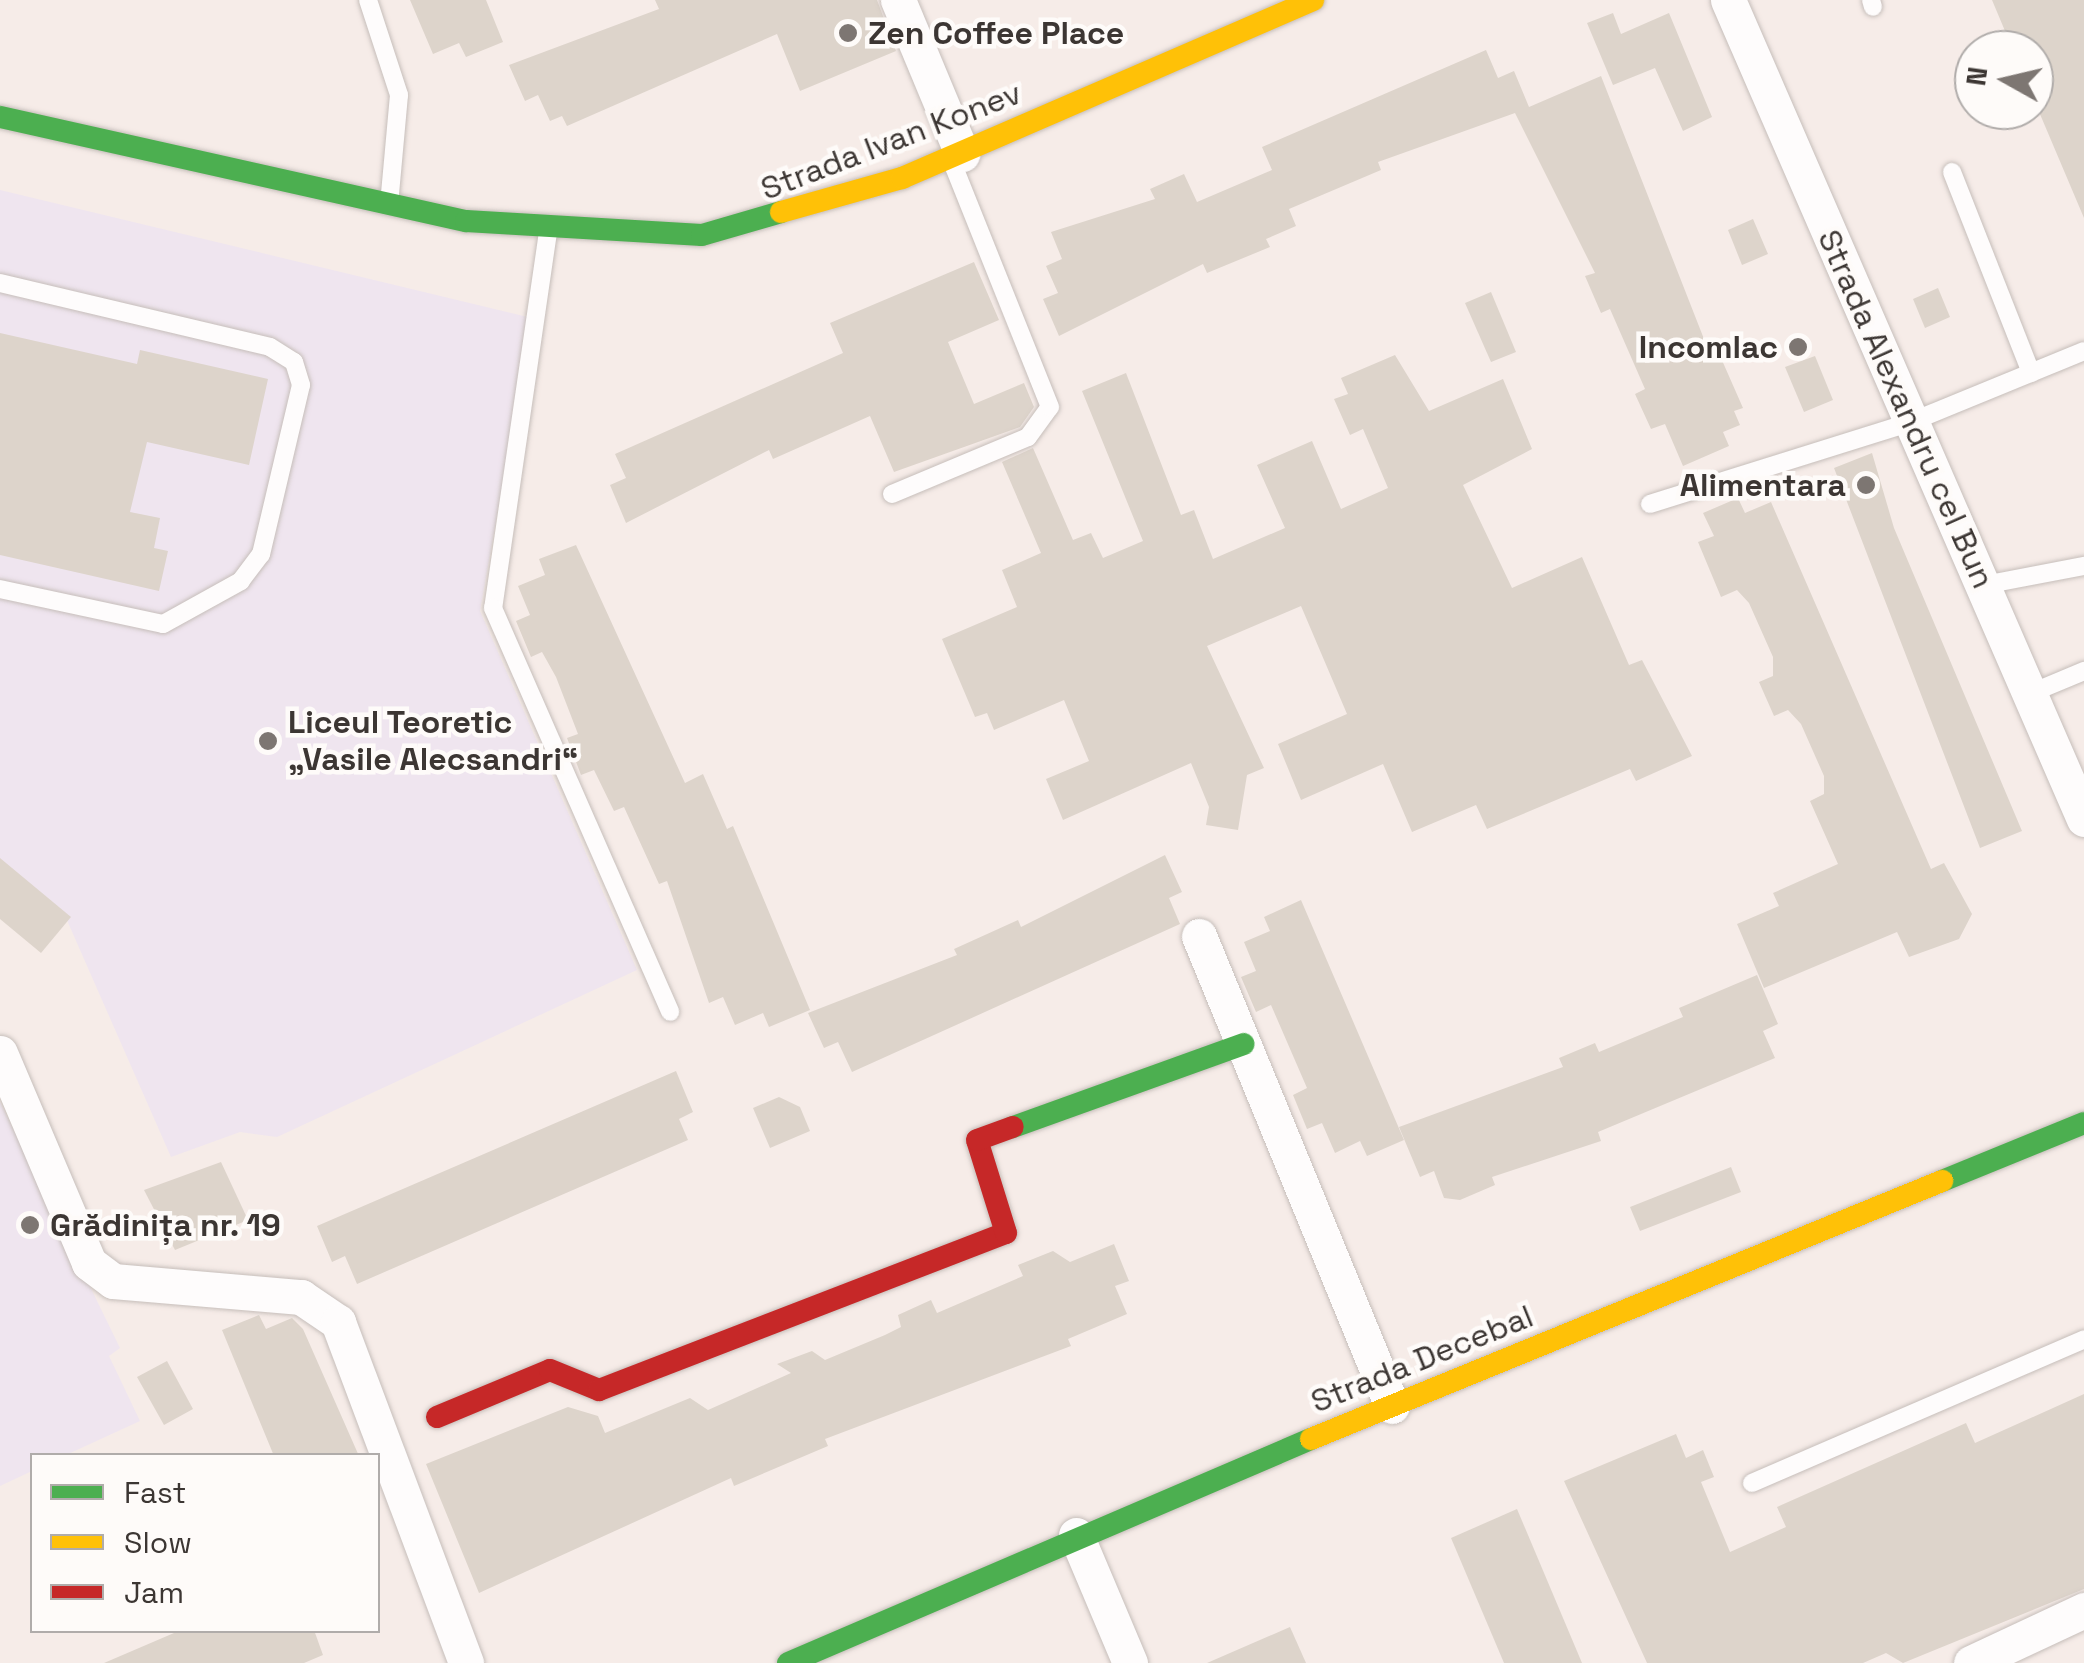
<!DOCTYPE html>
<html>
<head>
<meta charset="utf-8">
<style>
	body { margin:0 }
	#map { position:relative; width:2084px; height:1663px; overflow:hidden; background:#f6ece8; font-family:"Space Grotesk",sans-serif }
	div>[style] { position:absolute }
	.education>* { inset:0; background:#efe5ef }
	.building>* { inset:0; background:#ddd4cb }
	.roads { filter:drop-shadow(0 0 2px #c6beba) drop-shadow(0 0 2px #c6beba) }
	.lane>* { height:18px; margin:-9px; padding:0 9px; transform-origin:9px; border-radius:9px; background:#fefcfc }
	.street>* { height:35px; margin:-17.5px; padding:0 17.5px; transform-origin:17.5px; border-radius:17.5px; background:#fefcfc }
	.fast>* { height:22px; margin:-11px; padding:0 11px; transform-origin:11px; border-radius:11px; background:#4caf50 }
	.slow>* { height:22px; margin:-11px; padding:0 11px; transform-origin:11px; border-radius:11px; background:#ffc107 }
	.jam>* { height:22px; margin:-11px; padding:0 11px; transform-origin:11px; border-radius:11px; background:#c62828 }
	.dots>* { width:28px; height:28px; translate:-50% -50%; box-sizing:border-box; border:5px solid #fefbf9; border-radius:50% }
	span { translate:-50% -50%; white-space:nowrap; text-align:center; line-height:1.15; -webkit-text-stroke:9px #fefbf9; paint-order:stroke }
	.poi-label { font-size:32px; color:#3c3633; font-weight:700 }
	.left { translate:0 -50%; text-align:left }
	.right { translate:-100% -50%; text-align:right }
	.street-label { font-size:32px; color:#3c3633 }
	.legend { position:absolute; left:30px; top:1453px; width:350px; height:180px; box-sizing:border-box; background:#fefbf9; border:2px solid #b0acaa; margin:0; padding:12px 18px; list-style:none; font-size:30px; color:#3c3633 }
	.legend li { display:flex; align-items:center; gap:20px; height:50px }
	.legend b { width:50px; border:2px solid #b0acaa }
	.north { position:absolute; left:1954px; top:30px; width:100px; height:100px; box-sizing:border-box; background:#fefbf9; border:2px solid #b0acaa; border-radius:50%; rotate:278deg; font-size:28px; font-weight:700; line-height:40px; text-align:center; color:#3c3633 }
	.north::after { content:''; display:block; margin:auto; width:35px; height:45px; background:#7d7672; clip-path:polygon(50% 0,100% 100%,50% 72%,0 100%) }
</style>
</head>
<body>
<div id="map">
	<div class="education">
		<i style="clip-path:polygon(0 190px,532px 318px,480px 611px,637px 970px,277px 1137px,240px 1132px,171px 1157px,66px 918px,0 870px)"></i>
		<i style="clip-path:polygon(0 1102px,120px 1348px,109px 1356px,140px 1421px,66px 1455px,32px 1456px,32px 1471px,0 1486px)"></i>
	</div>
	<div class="building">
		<i style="clip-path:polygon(410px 0,486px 0,503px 42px,466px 57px,459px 43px,433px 54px)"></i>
		<i style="clip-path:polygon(655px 0,877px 0,896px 51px,800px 91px,777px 34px,567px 126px,562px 116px,550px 121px,538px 95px,525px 101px,509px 65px,659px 9px)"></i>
		<i style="clip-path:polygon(1992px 0,2084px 0,2084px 218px,2034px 100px,2034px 50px,2013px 50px)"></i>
		<i style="clip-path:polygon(1613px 13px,1621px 34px,1669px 13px,1712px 117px,1683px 131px,1655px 68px,1613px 85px,1587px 23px)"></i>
		<i style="clip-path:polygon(1486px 50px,1498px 78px,1514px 71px,1529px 107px,1601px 76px,1713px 362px,1721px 358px,1743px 408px,1734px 411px,1740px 425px,1723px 432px,1729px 446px,1683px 466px,1665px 424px,1651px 429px,1635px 394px,1645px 389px,1610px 309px,1601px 313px,1585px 276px,1595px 273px,1515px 113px,1378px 162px,1381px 170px,1289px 209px,1296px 226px,1266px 239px,1270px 247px,1207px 273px,1203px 264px,1059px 336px,1043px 299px,1058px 293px,1046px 266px,1062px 259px,1051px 232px,1155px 199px,1150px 189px,1184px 174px,1197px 202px,1272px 170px,1262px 147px)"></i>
		<i style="clip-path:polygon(1753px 219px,1768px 254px,1742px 265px,1728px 230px)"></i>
		<i style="clip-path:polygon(974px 262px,999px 320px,948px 342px,974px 404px,1024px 383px,1034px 407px,1020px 427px,894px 472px,870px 416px,773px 459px,769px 450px,626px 523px,610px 485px,626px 478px,615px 454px,843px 353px,830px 323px)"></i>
		<i style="clip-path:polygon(1938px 288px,1950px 317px,1925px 328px,1913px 299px)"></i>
		<i style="clip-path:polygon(1491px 292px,1516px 352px,1491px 362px,1465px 303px)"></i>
		<i style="clip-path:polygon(0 333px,137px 364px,140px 350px,268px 379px,249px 465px,147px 442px,130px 512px,160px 518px,154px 548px,168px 551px,159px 591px,0 555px)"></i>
		<i style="clip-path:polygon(1395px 355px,1429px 411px,1503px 379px,1532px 449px,1463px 485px,1512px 588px,1582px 557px,1629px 665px,1642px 660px,1692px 756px,1636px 781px,1630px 769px,1487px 829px,1476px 805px,1412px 832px,1383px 764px,1301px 800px,1278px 744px,1347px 714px,1301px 606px,1207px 646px,1264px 768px,1247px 775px,1238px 830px,1206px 825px,1209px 807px,1191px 763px,1063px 820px,1046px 779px,1089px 761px,1064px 700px,994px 730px,987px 713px,975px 717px,942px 639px,1017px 607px,1002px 570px,1041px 553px,1002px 462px,1033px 448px,1073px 540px,1091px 533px,1103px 558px,1143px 541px,1082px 391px,1126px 373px,1181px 515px,1194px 510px,1213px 559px,1285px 528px,1257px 465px,1312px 441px,1341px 509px,1388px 488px,1363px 429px,1350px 435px,1334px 399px,1348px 394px,1341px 378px)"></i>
		<i style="clip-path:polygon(1815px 356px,1833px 400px,1804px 412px,1785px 367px)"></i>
		<i style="clip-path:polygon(1872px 453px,1894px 528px,2022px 831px,1980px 848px,1834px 468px)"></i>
		<i style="clip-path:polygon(1738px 498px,1745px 513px,1771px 502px,1931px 869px,1944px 863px,1972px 914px,1959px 939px,1909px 957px,1897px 932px,1764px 988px,1737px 924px,1779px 906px,1773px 893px,1838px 864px,1810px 801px,1824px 794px,1824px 776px,1801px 724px,1788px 710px,1774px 716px,1759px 682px,1773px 676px,1773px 657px,1749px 603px,1737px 590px,1721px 597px,1698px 542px,1714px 536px,1703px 513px)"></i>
		<i style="clip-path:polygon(576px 545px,685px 783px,703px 774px,727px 829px,733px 826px,810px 1010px,769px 1027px,763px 1013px,735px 1025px,723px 997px,709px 1003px,667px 881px,659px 884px,624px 807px,614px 811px,594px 770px,581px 775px,567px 738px,578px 734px,556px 677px,542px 652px,531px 657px,516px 621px,530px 615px,518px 586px,545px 575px,539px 559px)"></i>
		<i style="clip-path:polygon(1165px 855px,1182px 892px,1169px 898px,1180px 924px,852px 1072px,838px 1042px,824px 1048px,808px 1013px,957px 955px,954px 949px,1018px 920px,1021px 927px)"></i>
		<i style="clip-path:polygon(0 858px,71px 917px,41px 953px,0 919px)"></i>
		<i style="clip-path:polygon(1301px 900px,1404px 1140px,1367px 1156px,1360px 1141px,1335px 1153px,1322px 1123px,1307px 1129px,1293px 1095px,1307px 1088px,1271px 1005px,1256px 1012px,1241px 977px,1256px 971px,1244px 942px,1270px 931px,1264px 917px)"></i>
		<i style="clip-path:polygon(1757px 975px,1778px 1024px,1763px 1031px,1775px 1058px,1598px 1132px,1601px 1141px,1492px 1177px,1495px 1185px,1460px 1200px,1444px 1198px,1434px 1171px,1420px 1177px,1399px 1127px,1563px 1067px,1559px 1058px,1595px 1043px,1599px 1052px,1683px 1017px,1679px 1008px)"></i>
		<i style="clip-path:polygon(676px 1071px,693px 1112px,679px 1119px,688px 1140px,357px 1284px,345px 1256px,332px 1262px,317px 1226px)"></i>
		<i style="clip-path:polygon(779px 1097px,800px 1107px,810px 1131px,770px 1148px,753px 1108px)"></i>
		<i style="clip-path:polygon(221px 1162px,248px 1220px,175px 1250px,144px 1190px)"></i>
		<i style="clip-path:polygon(1731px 1167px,1741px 1192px,1640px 1231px,1630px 1207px)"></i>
		<i style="clip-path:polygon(1114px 1244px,1129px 1281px,1115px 1286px,1127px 1314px,1068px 1339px,1071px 1346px,825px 1439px,828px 1446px,734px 1486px,731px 1478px,479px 1593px,426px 1464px,568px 1407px,598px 1416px,605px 1433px,690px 1398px,708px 1410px,791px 1373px,777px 1364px,812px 1351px,825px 1360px,885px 1335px,901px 1327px,898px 1315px,931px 1300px,937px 1313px,1023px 1276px,1018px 1265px,1053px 1251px,1070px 1262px)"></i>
		<i style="clip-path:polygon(259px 1315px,266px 1329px,292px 1318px,303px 1329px,359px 1456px,274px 1456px,222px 1330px)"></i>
		<i style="clip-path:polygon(167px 1361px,193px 1409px,164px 1425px,137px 1377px)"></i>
		<i style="clip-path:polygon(2084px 1394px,2084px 1589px,1903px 1663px,1886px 1653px,1863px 1663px,1647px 1663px,1564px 1481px,1676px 1434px,1686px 1458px,1703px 1450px,1714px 1477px,1701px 1482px,1730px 1552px,1786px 1527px,1777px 1507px,1966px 1423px,1975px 1443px)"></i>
		<i style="clip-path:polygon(1517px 1509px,1582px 1663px,1504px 1663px,1451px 1538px)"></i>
		<i style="clip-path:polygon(1290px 1627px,1306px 1663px,1207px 1663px)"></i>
		<i style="clip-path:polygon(181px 1630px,314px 1630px,323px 1655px,304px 1663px,104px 1663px)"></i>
	</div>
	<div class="roads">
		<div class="lane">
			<i style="left:368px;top:0;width:100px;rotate:71.9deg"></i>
			<i style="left:399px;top:95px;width:109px;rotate:95.2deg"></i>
			<i style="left:1871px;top:0;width:7px;rotate:74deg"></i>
			<i style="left:1952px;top:172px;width:216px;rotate:68.5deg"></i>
			<i style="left:548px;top:232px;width:380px;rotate:98.3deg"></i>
			<i style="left:493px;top:608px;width:441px;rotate:66.3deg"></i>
			<i style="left:0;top:283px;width:277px;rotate:13.3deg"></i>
			<i style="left:270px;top:347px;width:28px;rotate:32deg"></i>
			<i style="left:294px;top:362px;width:24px;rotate:73deg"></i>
			<i style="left:301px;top:385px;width:174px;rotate:103.3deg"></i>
			<i style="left:261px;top:554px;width:34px;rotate:127deg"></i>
			<i style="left:241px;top:581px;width:89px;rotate:151.1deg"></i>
			<i style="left:163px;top:624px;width:167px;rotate:-167.9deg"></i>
			<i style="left:892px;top:494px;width:147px;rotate:-22.7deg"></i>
			<i style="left:1028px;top:437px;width:37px;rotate:-54deg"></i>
			<i style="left:1050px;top:407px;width:267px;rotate:-111.8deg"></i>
			<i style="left:1650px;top:504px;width:274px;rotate:-17.4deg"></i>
			<i style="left:1911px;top:422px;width:187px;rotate:-22.3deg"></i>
			<i style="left:1984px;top:585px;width:102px;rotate:-10.8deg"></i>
			<i style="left:2029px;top:694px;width:60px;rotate:-22.7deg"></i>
			<i style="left:1752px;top:1483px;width:362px;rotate:-23.4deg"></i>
		</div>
		<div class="street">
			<i style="left:898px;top:0;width:167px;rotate:67.4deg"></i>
			<i style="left:1728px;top:0;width:893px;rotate:66.51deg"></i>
			<i style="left:1199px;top:936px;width:508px;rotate:67.68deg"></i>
			<i style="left:0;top:1053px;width:228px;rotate:67deg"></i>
			<i style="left:89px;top:1263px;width:30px;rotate:37deg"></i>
			<i style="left:113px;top:1281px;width:189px;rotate:4.9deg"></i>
			<i style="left:301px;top:1297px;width:45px;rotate:34deg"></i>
			<i style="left:338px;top:1322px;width:364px;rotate:69.4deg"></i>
			<i style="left:1076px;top:1535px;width:139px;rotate:67.1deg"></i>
			<i style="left:1971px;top:1663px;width:125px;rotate:-25.1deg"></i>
		</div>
		<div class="fast">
			<i style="left:0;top:117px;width:477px;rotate:12.6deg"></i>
			<i style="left:466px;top:221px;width:236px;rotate:3.4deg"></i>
			<i style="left:702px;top:235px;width:82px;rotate:-16.2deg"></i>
			<i style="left:1013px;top:1127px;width:245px;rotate:-19.8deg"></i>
			<i style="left:1942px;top:1181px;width:153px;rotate:-22.2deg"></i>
			<i style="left:788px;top:1663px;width:569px;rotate:-23.19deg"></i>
		</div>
		<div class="slow">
			<i style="left:781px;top:212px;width:126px;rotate:-15.7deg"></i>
			<i style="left:902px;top:178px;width:448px;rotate:-23.4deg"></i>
			<i style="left:1311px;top:1439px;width:682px;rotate:-22.24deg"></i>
		</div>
		<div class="jam">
			<i style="left:437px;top:1417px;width:122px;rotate:-22.6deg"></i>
			<i style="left:550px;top:1370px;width:53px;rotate:22.2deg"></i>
			<i style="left:599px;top:1390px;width:436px;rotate:-21.1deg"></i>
			<i style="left:1006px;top:1233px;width:97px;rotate:-107.3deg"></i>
			<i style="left:977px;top:1140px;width:38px;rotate:-20deg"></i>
		</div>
	</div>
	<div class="dots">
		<i style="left:848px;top:33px;background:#7d7672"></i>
		<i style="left:1798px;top:347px;background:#7d7672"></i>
		<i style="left:1866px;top:485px;background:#7d7672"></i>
		<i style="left:268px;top:741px;background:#7d7672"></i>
		<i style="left:30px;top:1225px;background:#7d7672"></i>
	</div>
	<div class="poi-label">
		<span class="left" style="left:868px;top:33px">Zen Coffee Place</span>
		<span class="right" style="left:1778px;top:347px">Incomlac</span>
		<span class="right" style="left:1846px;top:485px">Alimentara</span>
		<span class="left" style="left:288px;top:741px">Liceul Teoretic<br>„Vasile Alecsandri“</span>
		<span class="left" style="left:50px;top:1225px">Grădinița nr. 19</span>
	</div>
	<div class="street-label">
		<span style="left:891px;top:141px;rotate:-21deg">Strada Ivan Konev</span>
		<span style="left:1906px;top:409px;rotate:66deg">Strada Alexandru cel Bun</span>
		<span style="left:1422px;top:1359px;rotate:-22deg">Strada Decebal</span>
	</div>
	<ul class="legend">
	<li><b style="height:12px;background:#4caf50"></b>Fast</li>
	<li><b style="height:12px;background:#ffc107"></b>Slow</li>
	<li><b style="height:12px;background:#c62828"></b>Jam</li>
	</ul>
	<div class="north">N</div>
</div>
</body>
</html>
